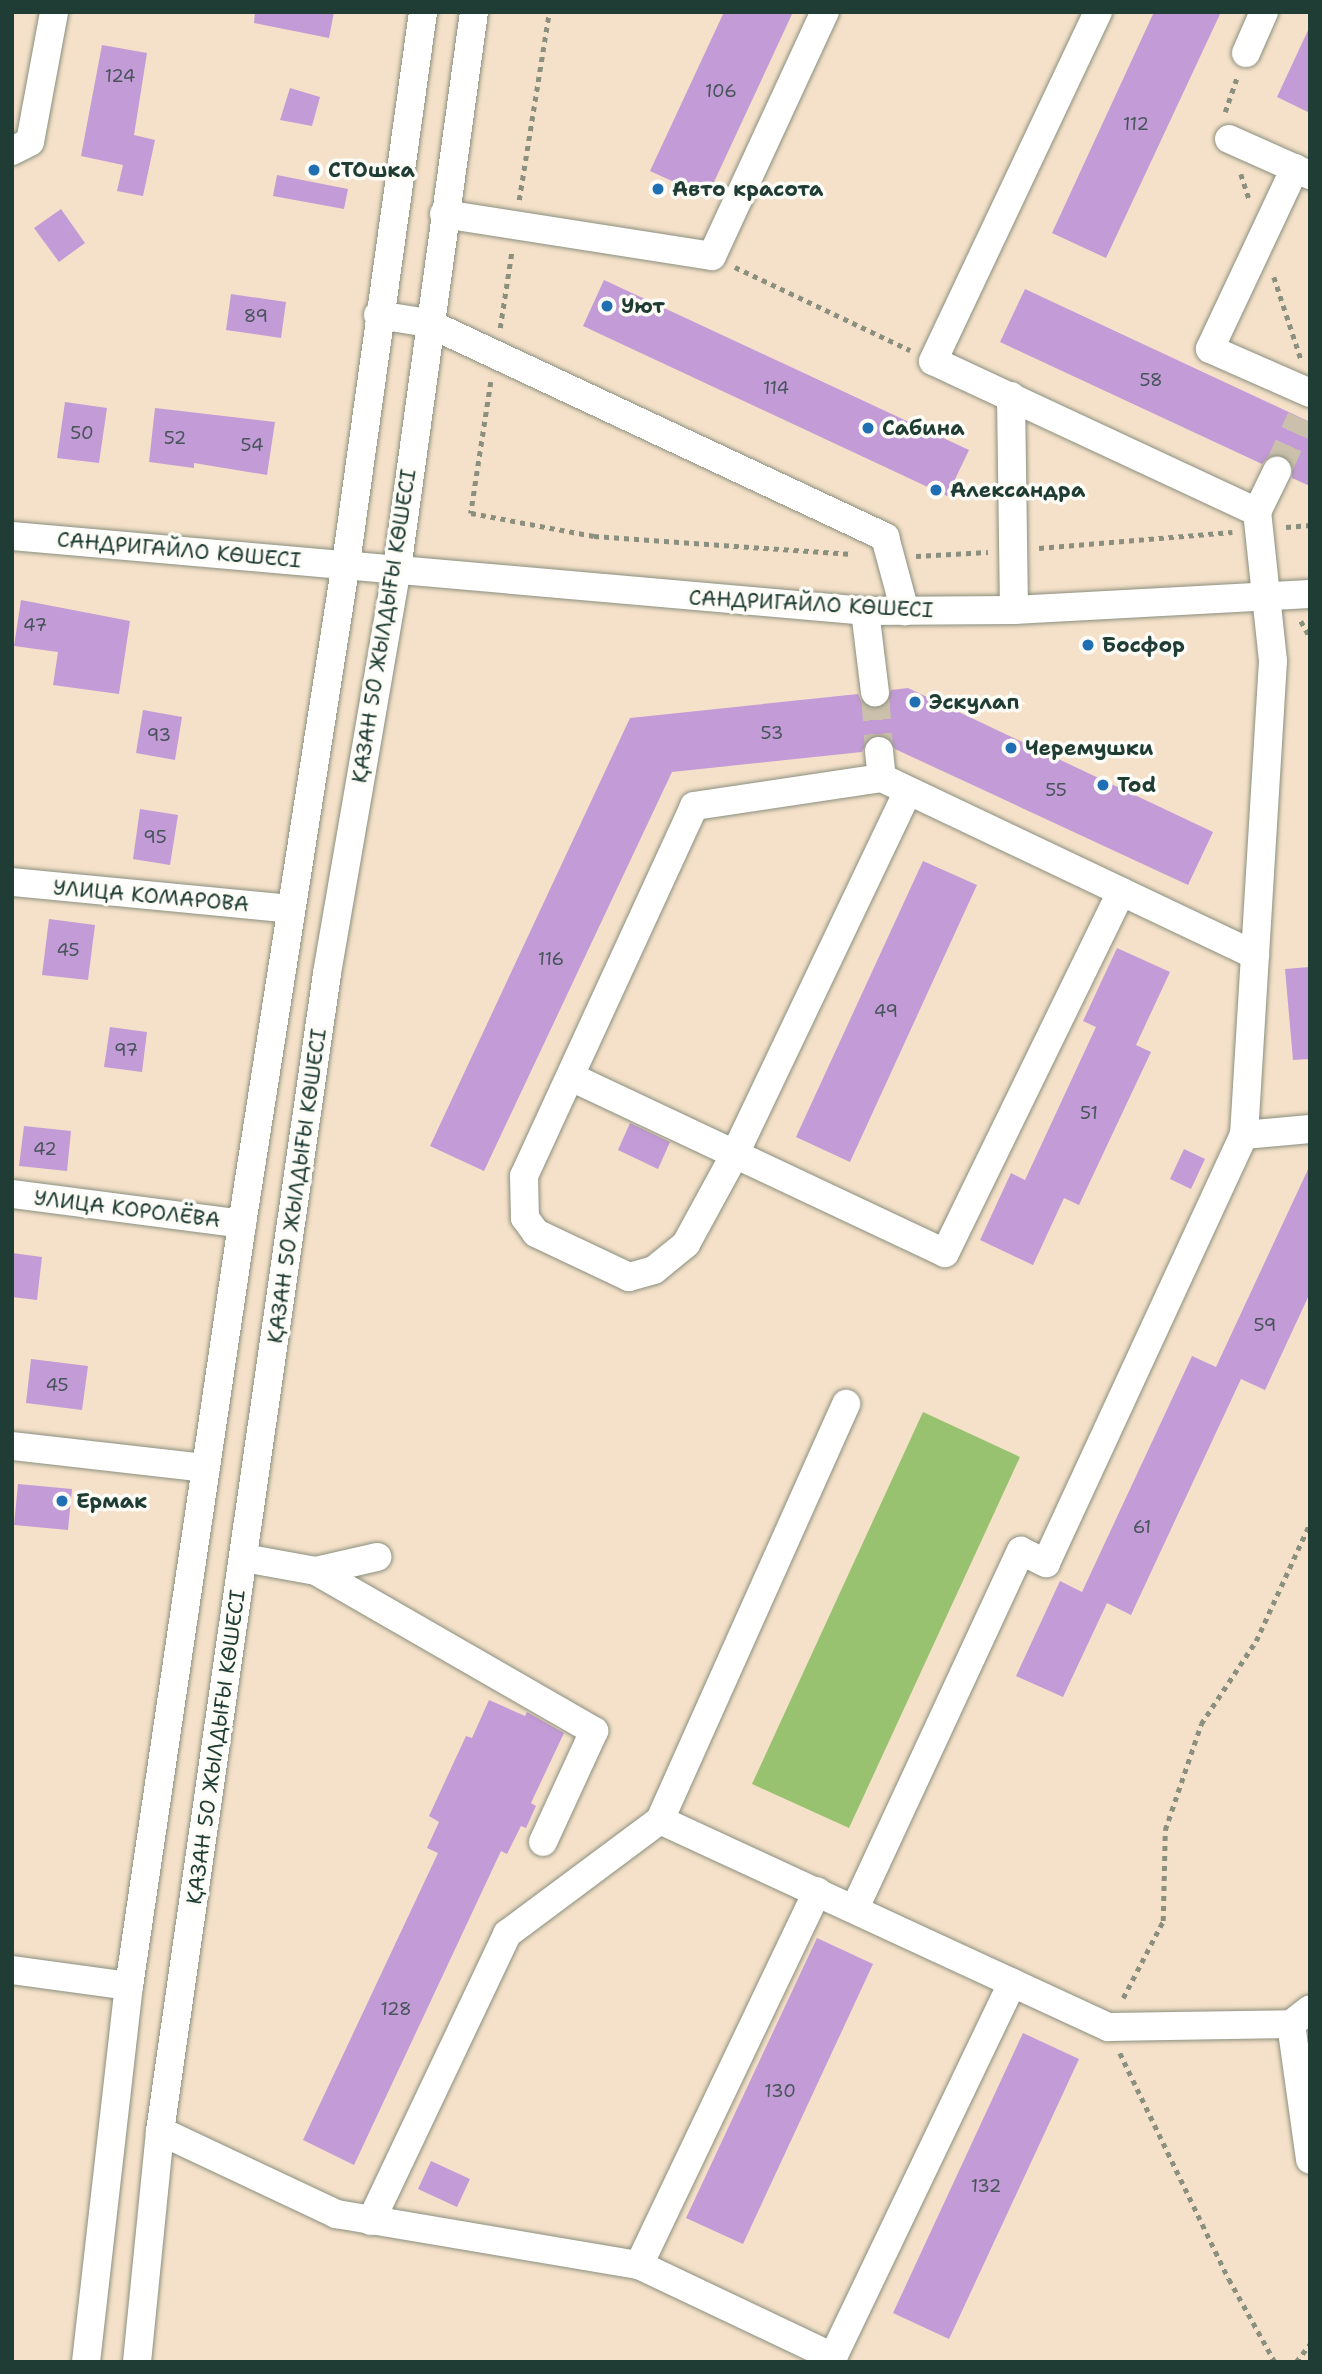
<!DOCTYPE html>
<html>
<head>
<meta charset="utf-8">
<style>
	body { margin:0 }
	#map { position:relative; width:1322px; height:2374px; overflow:hidden; background:#f5e1c9; font-family:"Shantell Sans",sans-serif }
	div>[style] { position:absolute }
	.green>* { inset:0; background:#98c26f }
	.building>* { inset:0; background:#c39bd6 }
	.minor-tunnel>* { height:28px; margin-top:-14px; transform-origin:0; background:repeating-linear-gradient(90deg,#cac0ab 0 28px,transparent 0 42px) }
	.path>* { height:4.5px; margin-top:-2.25px; transform-origin:0; background:repeating-linear-gradient(90deg,#8a8f7e 0 5px,transparent 0 10px) }
	.roads { filter:drop-shadow(0 0 2px #8a8f7e) drop-shadow(0 0 2px #8a8f7e) }
	.minor>* { height:28px; margin:-14px; padding:0 14px; transform-origin:14px; border-radius:14px; background:#fff }
	.dots>* { width:19px; height:19px; translate:-50% -50%; box-sizing:border-box; border:4px solid #fdfcf7; border-radius:50% }
	span { translate:-50% -50%; white-space:nowrap; text-align:center; line-height:1.15; -webkit-text-stroke:7px #fdfcf7; paint-order:stroke }
	.number-label { font-size:18px; color:#48545c }
	.number-label span { -webkit-text-stroke-width:0 }
	.poi-label { font-size:21px; color:#1f3d34; font-weight:700 }
	.left { translate:0 -50%; text-align:left }
	.street-label { font-size:21px; color:#1f3d34 }
	.frame { position:absolute; inset:0; border:14px solid #1f3d34; pointer-events:none }
</style>
</head>
<body>
<div id="map">
	<div class="green">
		<i style="clip-path:polygon(923px 1412px,1020px 1457px,849px 1828px,752px 1784px)"></i>
	</div>
	<div class="building">
		<i style="clip-path:polygon(255px 12px,334px 12px,329px 38px,254px 23px)"></i>
		<i style="clip-path:polygon(724px 12px,793px 12px,707px 197px,650px 171px)"></i>
		<i style="clip-path:polygon(1154px 12px,1221px 12px,1106px 258px,1052px 233px)"></i>
		<i style="clip-path:polygon(1310px 26px,1310px 113px,1277px 97px)"></i>
		<i style="clip-path:polygon(102px 45px,147px 53px,134px 135px,155px 140px,143px 196px,117px 191px,123px 165px,81px 156px)"></i>
		<i style="clip-path:polygon(290px 88px,320px 97px,312px 126px,280px 120px)"></i>
		<i style="clip-path:polygon(277px 175px,348px 189px,344px 209px,273px 196px)"></i>
		<i style="clip-path:polygon(61px 209px,85px 243px,59px 262px,34px 228px)"></i>
		<i style="clip-path:polygon(604px 280px,969px 450px,947px 496px,583px 326px)"></i>
		<i style="clip-path:polygon(1025px 289px,1310px 422px,1310px 486px,1292px 478px,1291px 462px,1284px 456px,1268px 457px,1262px 464px,1000px 342px)"></i>
		<i style="clip-path:polygon(231px 294px,286px 302px,281px 338px,226px 330px)"></i>
		<i style="clip-path:polygon(65px 402px,107px 408px,99px 463px,57px 458px)"></i>
		<i style="clip-path:polygon(155px 408px,275px 422px,267px 475px,194px 463px,194px 468px,149px 462px)"></i>
		<i style="clip-path:polygon(21px 600px,130px 621px,119px 694px,53px 685px,58px 652px,14px 646px)"></i>
		<i style="clip-path:polygon(908px 688px,1213px 832px,1188px 885px,895px 749px,885px 736px,869px 738px,862px 752px,672px 772px,484px 1171px,430px 1146px,630px 718px,858px 694px,862px 703px,876px 708px,886px 705px,891px 690px)"></i>
		<i style="clip-path:polygon(143px 710px,182px 717px,175px 760px,136px 753px)"></i>
		<i style="clip-path:polygon(140px 809px,178px 815px,170px 865px,133px 859px)"></i>
		<i style="clip-path:polygon(923px 861px,977px 885px,850px 1162px,796px 1137px)"></i>
		<i style="clip-path:polygon(49px 919px,95px 925px,88px 980px,42px 975px)"></i>
		<i style="clip-path:polygon(1117px 948px,1170px 972px,1136px 1045px,1151px 1052px,1079px 1205px,1064px 1198px,1033px 1265px,980px 1240px,1011px 1173px,1025px 1180px,1096px 1027px,1083px 1021px)"></i>
		<i style="clip-path:polygon(1310px 967px,1310px 1059px,1293px 1060px,1285px 969px)"></i>
		<i style="clip-path:polygon(110px 1027px,147px 1032px,142px 1072px,104px 1067px)"></i>
		<i style="clip-path:polygon(630px 1123px,670px 1142px,658px 1169px,618px 1150px)"></i>
		<i style="clip-path:polygon(24px 1126px,71px 1131px,67px 1171px,19px 1166px)"></i>
		<i style="clip-path:polygon(1184px 1149px,1205px 1159px,1191px 1189px,1170px 1179px)"></i>
		<i style="clip-path:polygon(1310px 1165px,1310px 1293px,1265px 1390px,1241px 1379px,1131px 1615px,1107px 1603px,1063px 1697px,1016px 1676px,1060px 1581px,1082px 1592px,1192px 1356px,1216px 1367px)"></i>
		<i style="clip-path:polygon(12px 1253px,42px 1257px,37px 1300px,12px 1297px)"></i>
		<i style="clip-path:polygon(31px 1359px,88px 1366px,82px 1410px,26px 1403px)"></i>
		<i style="clip-path:polygon(18px 1484px,72px 1489px,68px 1530px,14px 1525px)"></i>
		<i style="clip-path:polygon(489px 1700px,525px 1716px,527px 1712px,564px 1733px,531px 1803px,536px 1806px,526px 1828px,521px 1826px,507px 1854px,501px 1851px,354px 2165px,303px 2140px,438px 1853px,427px 1848px,439px 1822px,429px 1816px,466px 1736px,472px 1738px)"></i>
		<i style="clip-path:polygon(817px 1938px,873px 1964px,743px 2244px,686px 2218px)"></i>
		<i style="clip-path:polygon(1023px 2033px,1079px 2059px,949px 2339px,893px 2313px)"></i>
		<i style="clip-path:polygon(431px 2161px,470px 2179px,457px 2207px,418px 2189px)"></i>
	</div>
	<div class="minor-tunnel">
		<i style="left:1277px;top:471px;width:58px;rotate:-65.6deg"></i>
		<i style="left:875px;top:692px;width:59px;rotate:86.1deg"></i>
	</div>
	<div class="path">
		<i style="left:1225px;top:112px;width:37px;rotate:-71deg"></i>
		<i style="left:1241px;top:174px;width:26px;rotate:72deg"></i>
		<i style="left:519px;top:200px;width:190px;rotate:-80.9deg"></i>
		<i style="left:735px;top:267px;width:194px;rotate:25.4deg"></i>
		<i style="left:1274px;top:277px;width:86px;rotate:71.8deg"></i>
		<i style="left:500px;top:328px;width:79px;rotate:-81.3deg"></i>
		<i style="left:491px;top:382px;width:133px;rotate:98.7deg"></i>
		<i style="left:471px;top:513px;width:125px;rotate:10.6deg"></i>
		<i style="left:594px;top:536px;width:259px;rotate:4deg"></i>
		<i style="left:1286px;top:527px;width:24px;rotate:-5deg"></i>
		<i style="left:1039px;top:548px;width:194px;rotate:-4.7deg"></i>
		<i style="left:916px;top:556px;width:72px;rotate:-3.2deg"></i>
		<i style="left:1301px;top:621px;width:18px;rotate:61deg"></i>
		<i style="left:1123px;top:1998px;width:87px;rotate:-62.5deg"></i>
		<i style="left:1163px;top:1921px;width:91px;rotate:-88.7deg"></i>
		<i style="left:1165px;top:1830px;width:112px;rotate:-71.2deg"></i>
		<i style="left:1201px;top:1724px;width:100px;rotate:-56.5deg"></i>
		<i style="left:1256px;top:1641px;width:130px;rotate:-65.4deg"></i>
		<i style="left:1120px;top:2053px;width:251px;rotate:64.3deg"></i>
		<i style="left:1229px;top:2279px;width:95px;rotate:61deg"></i>
		<i style="left:1296px;top:2362px;width:23px;rotate:-52deg"></i>
	</div>
	<div class="roads">
		<div class="minor">
			<i style="left:1246px;top:53px;width:45px;rotate:-66.3deg"></i>
			<i style="left:1229px;top:139px;width:89px;rotate:24deg"></i>
			<i style="left:12px;top:151px;width:20px;rotate:-27deg"></i>
			<i style="left:30px;top:142px;width:132px;rotate:-79.5deg"></i>
			<i style="left:1295px;top:168px;width:200px;rotate:115.2deg"></i>
			<i style="left:1210px;top:349px;width:109px;rotate:23.7deg"></i>
			<i style="left:444px;top:214px;width:271px;rotate:8.9deg"></i>
			<i style="left:712px;top:256px;width:269px;rotate:-65.2deg"></i>
			<i style="left:378px;top:315px;width:51px;rotate:9.1deg"></i>
			<i style="left:428px;top:323px;width:505px;rotate:25.09deg"></i>
			<i style="left:885px;top:537px;width:77px;rotate:74.9deg"></i>
			<i style="left:1011px;top:396px;width:214px;rotate:89.2deg"></i>
			<i style="left:1257px;top:512px;width:46px;rotate:-64deg"></i>
			<i style="left:12px;top:536px;width:856px;rotate:5.02deg"></i>
			<i style="left:865px;top:611px;width:149px;rotate:-0.4deg"></i>
			<i style="left:1014px;top:610px;width:296px;rotate:-3.1deg"></i>
			<i style="left:865px;top:611px;width:82px;rotate:83deg"></i>
			<i style="left:879px;top:751px;width:27px;rotate:84deg"></i>
			<i style="left:908px;top:791px;width:402px;rotate:115.5deg"></i>
			<i style="left:735px;top:1154px;width:102px;rotate:118.6deg"></i>
			<i style="left:686px;top:1244px;width:41px;rotate:140.9deg"></i>
			<i style="left:654px;top:1270px;width:26px;rotate:164deg"></i>
			<i style="left:629px;top:1277px;width:103px;rotate:-154.7deg"></i>
			<i style="left:536px;top:1233px;width:19px;rotate:-126deg"></i>
			<i style="left:525px;top:1218px;width:42px;rotate:-91.4deg"></i>
			<i style="left:524px;top:1176px;width:407px;rotate:-65.3deg"></i>
			<i style="left:694px;top:806px;width:190px;rotate:-8.5deg"></i>
			<i style="left:882px;top:778px;width:413px;rotate:25.4deg"></i>
			<i style="left:12px;top:882px;width:279px;rotate:5.5deg"></i>
			<i style="left:571px;top:1077px;width:413px;rotate:25.2deg"></i>
			<i style="left:945px;top:1253px;width:402px;rotate:-64deg"></i>
			<i style="left:1244px;top:1135px;width:66px;rotate:-5.2deg"></i>
			<i style="left:12px;top:1194px;width:232px;rotate:7.4deg"></i>
			<i style="left:12px;top:1446px;width:195px;rotate:6.5deg"></i>
			<i style="left:244px;top:1558px;width:73px;rotate:10.2deg"></i>
			<i style="left:316px;top:1571px;width:321px;rotate:29.9deg"></i>
			<i style="left:594px;top:1731px;width:122px;rotate:114.7deg"></i>
			<i style="left:316px;top:1571px;width:63px;rotate:-12.9deg"></i>
			<i style="left:660px;top:1820px;width:456px;rotate:-65.9deg"></i>
			<i style="left:855px;top:1908px;width:394px;rotate:-65.1deg"></i>
			<i style="left:1021px;top:1551px;width:28px;rotate:26deg"></i>
			<i style="left:1046px;top:1563px;width:472px;rotate:-65.2deg"></i>
			<i style="left:1244px;top:1135px;width:475px;rotate:-86.5deg"></i>
			<i style="left:1273px;top:661px;width:150px;rotate:-96.1deg"></i>
			<i style="left:1257px;top:512px;width:357px;rotate:-155deg"></i>
			<i style="left:933px;top:361px;width:386px;rotate:-64.7deg"></i>
			<i style="left:12px;top:1970px;width:118px;rotate:7.8deg"></i>
			<i style="left:1291px;top:2024px;width:137px;rotate:82deg"></i>
			<i style="left:160px;top:2131px;width:195px;rotate:25.2deg"></i>
			<i style="left:336px;top:2214px;width:307px;rotate:9.6deg"></i>
			<i style="left:639px;top:2265px;width:215px;rotate:25.4deg"></i>
			<i style="left:833px;top:2357px;width:415px;rotate:-64.4deg"></i>
			<i style="left:371px;top:2221px;width:318px;rotate:-64.6deg"></i>
			<i style="left:507px;top:1934px;width:191px;rotate:-36.7deg"></i>
			<i style="left:660px;top:1820px;width:494px;rotate:24.8deg"></i>
			<i style="left:1108px;top:2027px;width:183px;rotate:-0.9deg"></i>
			<i style="left:1291px;top:2024px;width:24px;rotate:-38deg"></i>
			<i style="left:639px;top:2265px;width:414px;rotate:-64.5deg"></i>
			<i style="left:86px;top:2362px;width:378px;rotate:-83.5deg"></i>
			<i style="left:129px;top:1986px;width:770px;rotate:-81.56deg"></i>
			<i style="left:242px;top:1224px;width:669px;rotate:-81.06deg"></i>
			<i style="left:346px;top:563px;width:556px;rotate:-82.04deg"></i>
			<i style="left:137px;top:2362px;width:232px;rotate:-84.3deg"></i>
			<i style="left:160px;top:2131px;width:1170px;rotate:-81.79deg"></i>
			<i style="left:327px;top:973px;width:410px;rotate:-80.2deg"></i>
			<i style="left:397px;top:569px;width:562px;rotate:-82.13deg"></i>
		</div>
	</div>
	<div class="dots">
		<i style="left:314px;top:170px;background:#1f6fb2"></i>
		<i style="left:658px;top:189px;background:#1f6fb2"></i>
		<i style="left:607px;top:306px;background:#1f6fb2"></i>
		<i style="left:868px;top:428px;background:#1f6fb2"></i>
		<i style="left:936px;top:490px;background:#1f6fb2"></i>
		<i style="left:1088px;top:645px;background:#1f6fb2"></i>
		<i style="left:915px;top:702px;background:#1f6fb2"></i>
		<i style="left:1011px;top:748px;background:#1f6fb2"></i>
		<i style="left:1103px;top:785px;background:#1f6fb2"></i>
		<i style="left:62px;top:1501px;background:#1f6fb2"></i>
	</div>
	<div class="number-label">
		<span style="left:120px;top:76px">124</span>
		<span style="left:721px;top:91px">106</span>
		<span style="left:1136px;top:124px">112</span>
		<span style="left:256px;top:316px">89</span>
		<span style="left:1151px;top:380px">58</span>
		<span style="left:776px;top:388px">114</span>
		<span style="left:82px;top:433px">50</span>
		<span style="left:175px;top:438px">52</span>
		<span style="left:252px;top:445px">54</span>
		<span style="left:35px;top:625px">47</span>
		<span style="left:772px;top:733px">53</span>
		<span style="left:159px;top:735px">93</span>
		<span style="left:1056px;top:790px">55</span>
		<span style="left:155px;top:837px">95</span>
		<span style="left:68px;top:950px">45</span>
		<span style="left:551px;top:959px">116</span>
		<span style="left:886px;top:1011px">49</span>
		<span style="left:126px;top:1050px">97</span>
		<span style="left:1089px;top:1113px">51</span>
		<span style="left:45px;top:1149px">42</span>
		<span style="left:1265px;top:1325px">59</span>
		<span style="left:57px;top:1385px">45</span>
		<span style="left:1142px;top:1527px">61</span>
		<span style="left:396px;top:2009px">128</span>
		<span style="left:780px;top:2091px">130</span>
		<span style="left:986px;top:2186px">132</span>
	</div>
	<div class="poi-label">
		<span class="left" style="left:328px;top:170px">СТОшка</span>
		<span class="left" style="left:672px;top:189px">Авто красота</span>
		<span class="left" style="left:621px;top:306px">Уют</span>
		<span class="left" style="left:882px;top:428px">Сабина</span>
		<span class="left" style="left:950px;top:490px">Александра</span>
		<span class="left" style="left:1102px;top:645px">Босфор</span>
		<span class="left" style="left:929px;top:702px">Эскулап</span>
		<span class="left" style="left:1025px;top:748px">Черемушки</span>
		<span class="left" style="left:1117px;top:785px">Tod</span>
		<span class="left" style="left:76px;top:1501px">Ермак</span>
	</div>
	<div class="street-label">
		<span style="left:179px;top:550px;rotate:5deg">САНДРИГАЙЛО КӨШЕСІ</span>
		<span style="left:811px;top:604px;rotate:3deg">САНДРИГАЙЛО КӨШЕСІ</span>
		<span style="left:384px;top:626px;rotate:-81deg">ҚАЗАН 50 ЖЫЛДЫҒЫ КӨШЕСІ</span>
		<span style="left:151px;top:896px;rotate:5deg">УЛИЦА КОМАРОВА</span>
		<span style="left:297px;top:1186px;rotate:-82deg">ҚАЗАН 50 ЖЫЛДЫҒЫ КӨШЕСІ</span>
		<span style="left:127px;top:1209px;rotate:7deg">УЛИЦА КОРОЛЁВА</span>
		<span style="left:216px;top:1747px;rotate:-82deg">ҚАЗАН 50 ЖЫЛДЫҒЫ КӨШЕСІ</span>
	</div>
	<div class="frame"></div>
</div>
</body>
</html>
